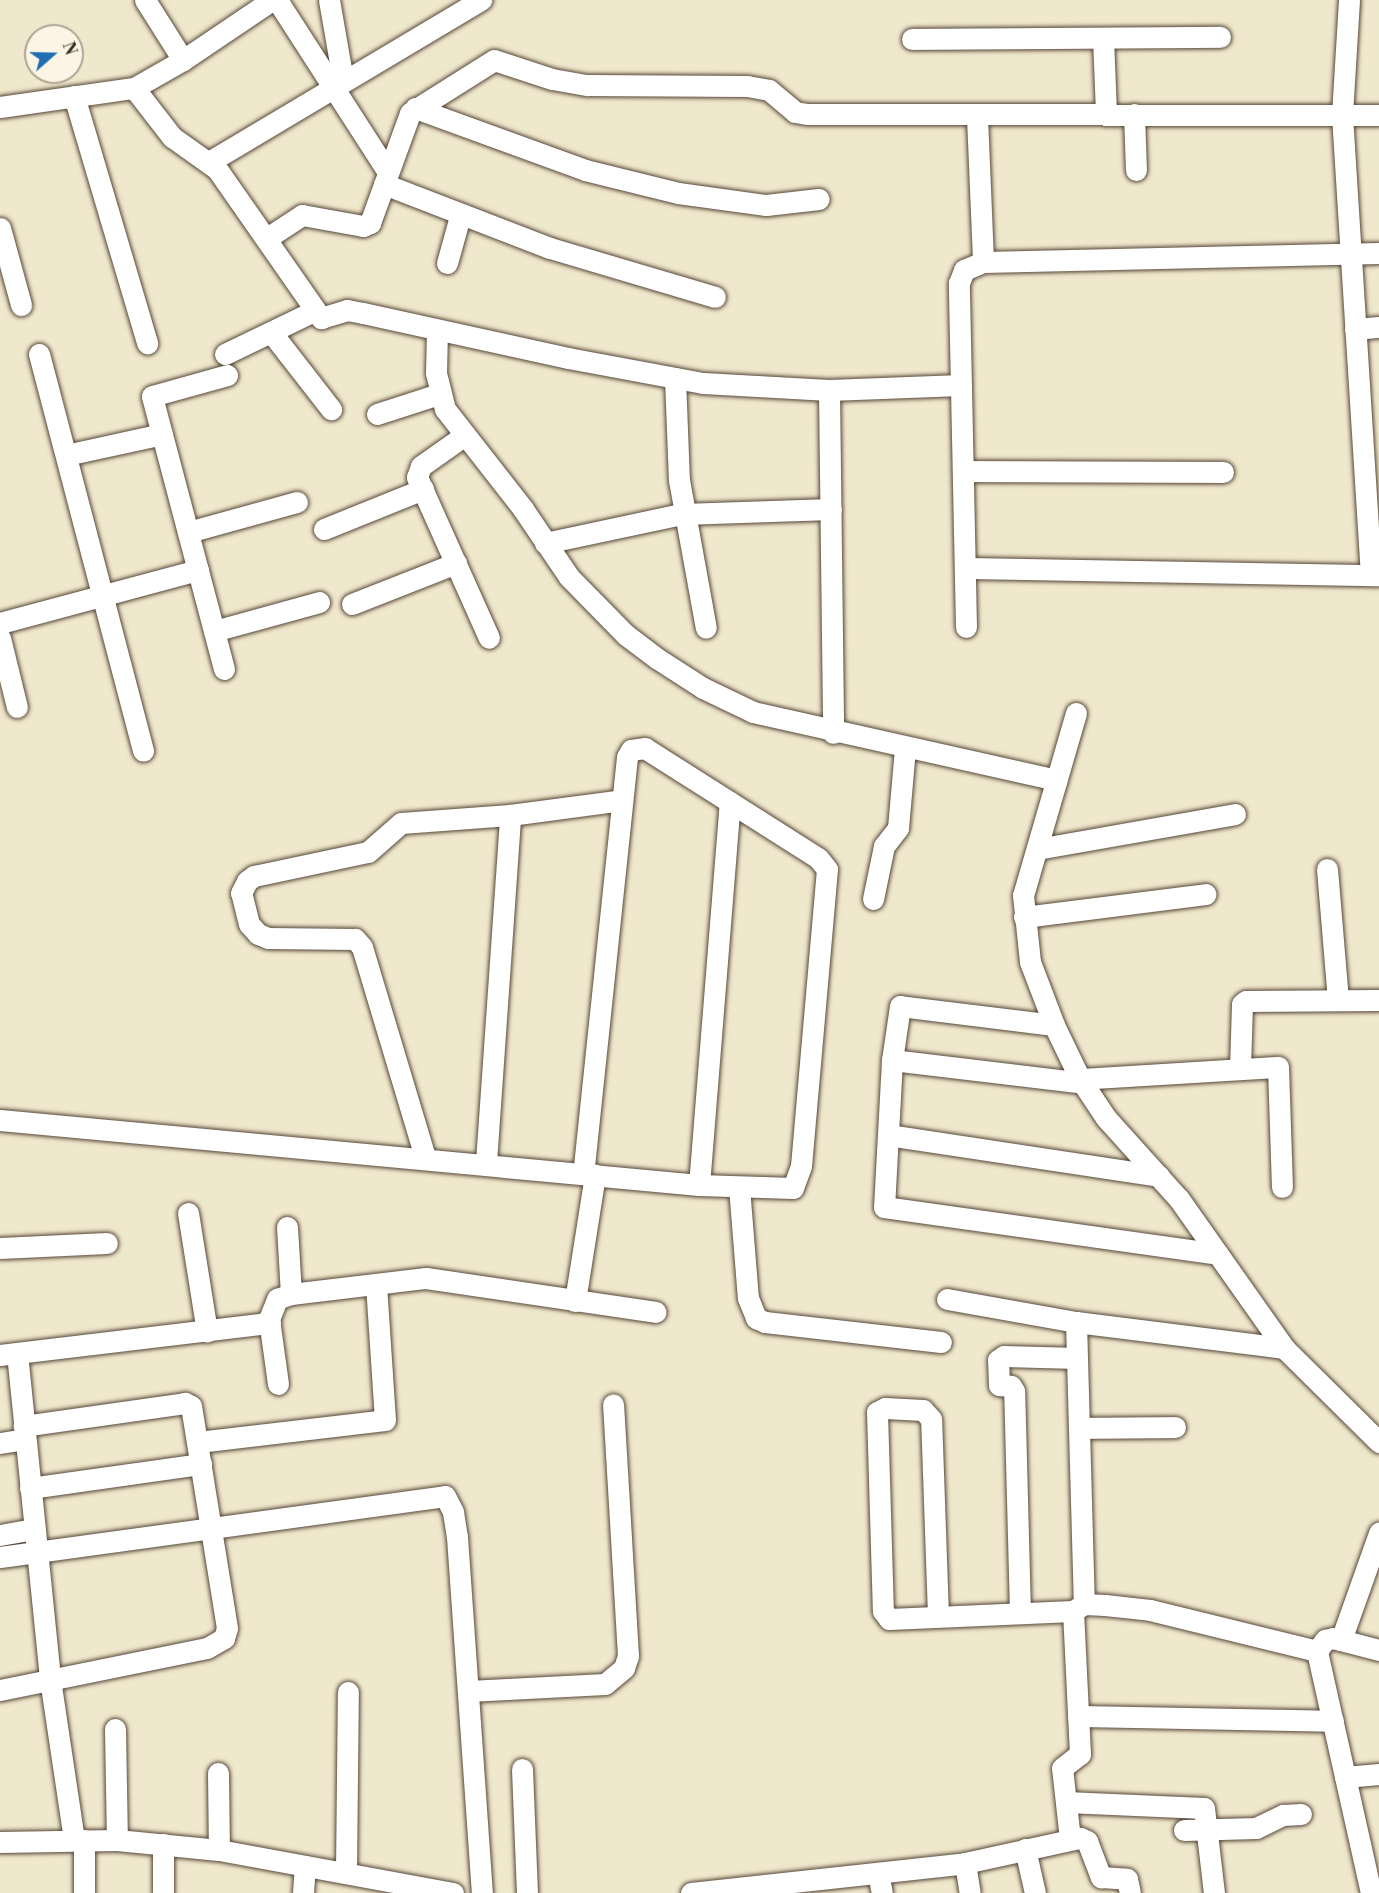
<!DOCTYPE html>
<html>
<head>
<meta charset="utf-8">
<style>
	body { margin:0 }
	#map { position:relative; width:1379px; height:1893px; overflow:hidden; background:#f0e8cc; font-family:"Libre Bodoni",serif }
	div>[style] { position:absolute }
	.roads { filter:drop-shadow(0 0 2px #564638) drop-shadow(0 0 2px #564638) }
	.street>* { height:21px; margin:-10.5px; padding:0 10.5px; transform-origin:10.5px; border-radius:10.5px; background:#fff }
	span { translate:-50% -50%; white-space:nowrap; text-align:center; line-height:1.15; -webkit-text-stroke:4.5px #fcf5e5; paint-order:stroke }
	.north { position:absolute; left:24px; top:24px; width:60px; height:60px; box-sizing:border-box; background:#fcf5e5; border:2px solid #afa495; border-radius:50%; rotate:70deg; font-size:16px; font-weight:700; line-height:24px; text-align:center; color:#3b2a1e }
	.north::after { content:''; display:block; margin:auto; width:21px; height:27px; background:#1f6fb2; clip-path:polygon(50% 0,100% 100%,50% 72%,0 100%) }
</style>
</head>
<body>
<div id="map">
	<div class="roads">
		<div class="street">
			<i style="left:145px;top:0;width:71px;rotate:57.7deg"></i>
			<i style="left:277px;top:0;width:205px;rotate:57.2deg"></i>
			<i style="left:329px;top:0;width:81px;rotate:80.1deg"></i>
			<i style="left:1349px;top:0;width:115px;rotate:93.5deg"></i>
			<i style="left:1342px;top:115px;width:461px;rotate:86.4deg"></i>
			<i style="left:1103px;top:38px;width:76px;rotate:87.7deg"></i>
			<i style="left:912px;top:39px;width:308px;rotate:-0.4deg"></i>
			<i style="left:134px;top:88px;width:62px;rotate:52.2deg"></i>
			<i style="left:172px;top:137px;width:55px;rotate:35.4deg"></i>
			<i style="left:217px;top:169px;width:182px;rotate:55.1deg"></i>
			<i style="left:321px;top:318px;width:27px;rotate:-17deg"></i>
			<i style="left:347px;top:310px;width:16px;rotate:11deg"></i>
			<i style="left:363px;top:313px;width:210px;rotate:12.4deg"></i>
			<i style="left:568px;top:358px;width:137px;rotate:10.5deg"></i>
			<i style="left:703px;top:383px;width:126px;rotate:3.2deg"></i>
			<i style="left:829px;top:390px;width:132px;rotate:-2.2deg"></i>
			<i style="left:74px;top:96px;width:258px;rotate:73.5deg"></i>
			<i style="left:0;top:107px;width:135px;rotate:-8.1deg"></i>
			<i style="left:134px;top:88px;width:56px;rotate:-29.7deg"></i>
			<i style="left:183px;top:60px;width:107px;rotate:-34deg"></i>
			<i style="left:415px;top:108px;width:181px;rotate:20deg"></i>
			<i style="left:585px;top:170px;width:96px;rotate:13.9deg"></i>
			<i style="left:678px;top:193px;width:89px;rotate:7.8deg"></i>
			<i style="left:766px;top:205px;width:53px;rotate:-6.5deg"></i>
			<i style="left:1134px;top:114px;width:56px;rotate:88deg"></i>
			<i style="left:977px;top:117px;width:145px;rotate:87.6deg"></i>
			<i style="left:209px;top:162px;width:317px;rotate:-30.8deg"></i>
			<i style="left:384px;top:184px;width:178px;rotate:21.1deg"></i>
			<i style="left:550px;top:248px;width:172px;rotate:16.5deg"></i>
			<i style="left:0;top:228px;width:80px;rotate:74.7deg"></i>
			<i style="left:267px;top:238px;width:42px;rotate:-33.3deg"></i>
			<i style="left:302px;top:215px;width:62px;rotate:10.2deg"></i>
			<i style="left:363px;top:226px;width:8px;rotate:-23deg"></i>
			<i style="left:370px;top:223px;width:117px;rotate:-70deg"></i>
			<i style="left:410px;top:113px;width:99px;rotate:-32.2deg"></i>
			<i style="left:494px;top:60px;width:61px;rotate:18.1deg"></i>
			<i style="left:552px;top:79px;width:36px;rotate:10deg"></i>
			<i style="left:587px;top:85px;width:160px;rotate:0.4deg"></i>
			<i style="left:747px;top:86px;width:22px;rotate:10deg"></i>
			<i style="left:769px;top:90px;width:34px;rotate:40deg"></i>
			<i style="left:795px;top:112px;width:13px;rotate:9deg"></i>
			<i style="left:808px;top:114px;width:571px;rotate:0.1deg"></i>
			<i style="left:447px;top:263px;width:49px;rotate:-74.5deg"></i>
			<i style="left:1355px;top:329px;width:24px;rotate:-5deg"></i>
			<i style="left:437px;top:330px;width:43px;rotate:91.3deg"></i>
			<i style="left:436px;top:373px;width:37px;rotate:76deg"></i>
			<i style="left:445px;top:409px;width:127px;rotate:52deg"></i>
			<i style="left:523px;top:509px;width:82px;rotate:55.9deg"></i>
			<i style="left:569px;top:577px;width:81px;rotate:45.5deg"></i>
			<i style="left:626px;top:635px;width:40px;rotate:37deg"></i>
			<i style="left:658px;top:659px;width:54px;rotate:32.8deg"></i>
			<i style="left:703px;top:688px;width:55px;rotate:25.6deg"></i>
			<i style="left:753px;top:712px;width:311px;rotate:12.6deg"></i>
			<i style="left:271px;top:332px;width:98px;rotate:52.1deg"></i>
			<i style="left:39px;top:354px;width:410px;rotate:75.3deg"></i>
			<i style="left:225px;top:354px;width:99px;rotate:-25.8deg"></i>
			<i style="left:675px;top:378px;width:102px;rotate:87.8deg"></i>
			<i style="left:679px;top:480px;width:150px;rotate:79.7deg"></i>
			<i style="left:829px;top:390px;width:343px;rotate:89.3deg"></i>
			<i style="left:377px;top:414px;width:65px;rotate:-17.9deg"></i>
			<i style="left:465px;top:435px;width:54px;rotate:144.8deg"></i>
			<i style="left:421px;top:466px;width:12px;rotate:110deg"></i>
			<i style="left:417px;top:477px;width:176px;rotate:65.9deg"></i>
			<i style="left:66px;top:455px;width:98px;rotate:-12.3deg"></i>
			<i style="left:963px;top:471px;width:260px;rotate:0.2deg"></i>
			<i style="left:324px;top:529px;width:107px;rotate:-22deg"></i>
			<i style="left:188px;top:532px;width:113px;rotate:-15.4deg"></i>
			<i style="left:545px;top:543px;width:140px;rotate:-12deg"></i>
			<i style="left:682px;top:514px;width:149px;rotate:-1.9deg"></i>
			<i style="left:965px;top:568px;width:414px;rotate:1deg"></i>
			<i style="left:352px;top:604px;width:112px;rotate:-21.5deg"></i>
			<i style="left:0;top:623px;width:205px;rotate:-15deg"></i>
			<i style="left:966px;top:627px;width:344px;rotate:-91.2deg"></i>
			<i style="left:959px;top:283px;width:14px;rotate:-69deg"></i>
			<i style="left:964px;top:270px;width:21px;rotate:-23deg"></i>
			<i style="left:983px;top:262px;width:396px;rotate:-1.3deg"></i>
			<i style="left:214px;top:631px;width:109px;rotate:-15.4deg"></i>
			<i style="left:0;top:638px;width:71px;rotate:76.2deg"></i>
			<i style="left:224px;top:669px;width:282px;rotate:-104.8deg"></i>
			<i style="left:152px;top:396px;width:78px;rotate:-15.6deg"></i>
			<i style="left:1076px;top:713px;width:190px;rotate:106.2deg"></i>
			<i style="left:1023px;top:895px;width:67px;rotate:84deg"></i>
			<i style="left:1030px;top:962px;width:67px;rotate:69.1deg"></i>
			<i style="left:1054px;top:1025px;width:60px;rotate:64.3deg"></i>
			<i style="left:1080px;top:1079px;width:47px;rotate:56.3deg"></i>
			<i style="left:1106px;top:1118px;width:109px;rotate:48deg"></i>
			<i style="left:1179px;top:1199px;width:182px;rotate:54.8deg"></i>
			<i style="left:1284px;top:1348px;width:134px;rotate:44.7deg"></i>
			<i style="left:1037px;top:849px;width:201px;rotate:-10deg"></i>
			<i style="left:1327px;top:869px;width:130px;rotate:85.2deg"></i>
			<i style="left:873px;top:899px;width:54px;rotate:-78.3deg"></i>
			<i style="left:884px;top:846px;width:23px;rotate:-52deg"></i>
			<i style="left:898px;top:828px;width:80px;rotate:-85deg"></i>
			<i style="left:1024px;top:917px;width:183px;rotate:-7.2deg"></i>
			<i style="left:1054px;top:1025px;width:155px;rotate:-173deg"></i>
			<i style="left:900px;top:1006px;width:55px;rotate:98.4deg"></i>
			<i style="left:892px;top:1060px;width:147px;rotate:93.1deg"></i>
			<i style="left:884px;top:1207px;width:337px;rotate:8deg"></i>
			<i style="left:892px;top:1060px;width:193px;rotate:6.8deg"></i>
			<i style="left:1240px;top:1068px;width:64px;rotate:-88.2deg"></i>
			<i style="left:1242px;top:1004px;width:5px;rotate:-37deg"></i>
			<i style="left:1246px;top:1001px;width:133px;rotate:-0.4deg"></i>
			<i style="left:1080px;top:1079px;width:198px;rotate:-3.5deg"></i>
			<i style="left:1278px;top:1067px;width:120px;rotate:88.1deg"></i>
			<i style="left:0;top:1120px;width:702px;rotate:5.31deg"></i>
			<i style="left:699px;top:1185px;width:94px;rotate:1.8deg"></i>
			<i style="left:793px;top:1188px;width:23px;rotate:-70deg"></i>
			<i style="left:801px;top:1166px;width:298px;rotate:-85deg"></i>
			<i style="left:827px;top:869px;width:14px;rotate:-129deg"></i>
			<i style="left:818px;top:858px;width:205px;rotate:-147.6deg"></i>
			<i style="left:645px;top:748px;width:14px;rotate:172deg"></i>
			<i style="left:631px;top:750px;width:8px;rotate:120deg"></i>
			<i style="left:627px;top:757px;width:419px;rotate:96deg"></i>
			<i style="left:888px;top:1135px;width:274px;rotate:8.6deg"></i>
			<i style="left:425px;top:1157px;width:219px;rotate:-106.7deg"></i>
			<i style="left:362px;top:947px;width:11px;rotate:-131deg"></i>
			<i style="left:355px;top:939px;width:87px;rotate:-179.3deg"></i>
			<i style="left:268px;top:938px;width:11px;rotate:-158deg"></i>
			<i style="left:258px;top:934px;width:13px;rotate:-132deg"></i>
			<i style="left:249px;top:924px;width:32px;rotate:-104deg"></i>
			<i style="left:241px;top:893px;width:13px;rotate:-63deg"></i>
			<i style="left:247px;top:881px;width:9px;rotate:-36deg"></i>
			<i style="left:254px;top:876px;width:116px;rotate:-11.9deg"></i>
			<i style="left:368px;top:852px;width:44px;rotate:-41.3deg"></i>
			<i style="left:401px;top:823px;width:109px;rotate:-4.2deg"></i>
			<i style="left:510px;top:815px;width:113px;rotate:-7.6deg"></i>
			<i style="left:486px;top:1162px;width:348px;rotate:-86deg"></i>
			<i style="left:699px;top:1185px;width:384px;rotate:-85.4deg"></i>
			<i style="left:739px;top:1187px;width:111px;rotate:85.4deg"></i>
			<i style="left:748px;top:1298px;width:22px;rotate:68deg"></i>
			<i style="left:756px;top:1318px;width:10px;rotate:24deg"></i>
			<i style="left:765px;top:1322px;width:177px;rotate:6.5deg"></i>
			<i style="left:188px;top:1213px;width:120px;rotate:80.9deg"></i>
			<i style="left:287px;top:1227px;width:67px;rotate:86.6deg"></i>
			<i style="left:0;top:1248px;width:107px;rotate:-2.7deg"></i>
			<i style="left:947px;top:1299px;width:131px;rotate:10.1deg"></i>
			<i style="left:1076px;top:1322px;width:210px;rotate:7.1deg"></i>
			<i style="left:575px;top:1301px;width:128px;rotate:-81deg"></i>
			<i style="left:1076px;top:1322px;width:282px;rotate:88.4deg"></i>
			<i style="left:17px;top:1353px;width:328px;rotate:84.2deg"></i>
			<i style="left:50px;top:1679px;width:163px;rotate:81.5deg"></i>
			<i style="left:0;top:1355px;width:272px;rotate:-6.8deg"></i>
			<i style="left:278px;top:1384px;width:66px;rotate:-97.9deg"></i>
			<i style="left:269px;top:1319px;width:22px;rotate:-68deg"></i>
			<i style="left:277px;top:1299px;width:15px;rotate:-20deg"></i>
			<i style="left:291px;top:1294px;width:136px;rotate:-6.8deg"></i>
			<i style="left:426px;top:1278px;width:232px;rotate:8.4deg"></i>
			<i style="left:1079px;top:1428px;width:96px;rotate:-0.6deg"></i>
			<i style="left:198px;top:1442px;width:188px;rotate:-6.7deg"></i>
			<i style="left:385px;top:1420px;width:136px;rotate:-93.8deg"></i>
			<i style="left:0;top:1443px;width:25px;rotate:-9deg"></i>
			<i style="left:30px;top:1488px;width:173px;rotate:-8deg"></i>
			<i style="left:0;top:1535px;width:35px;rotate:-10deg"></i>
			<i style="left:0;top:1557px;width:449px;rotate:-7.8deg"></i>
			<i style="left:445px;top:1496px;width:18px;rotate:63deg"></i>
			<i style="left:453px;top:1512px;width:25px;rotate:81deg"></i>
			<i style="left:457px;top:1537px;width:357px;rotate:86deg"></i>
			<i style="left:1020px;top:1613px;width:222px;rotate:-91.5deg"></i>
			<i style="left:1014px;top:1391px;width:6px;rotate:-121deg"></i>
			<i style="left:1011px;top:1386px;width:12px;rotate:-175deg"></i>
			<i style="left:999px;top:1385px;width:25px;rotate:-92deg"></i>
			<i style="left:998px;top:1360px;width:7px;rotate:-34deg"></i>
			<i style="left:1004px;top:1356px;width:73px;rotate:1.6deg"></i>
			<i style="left:938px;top:1616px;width:197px;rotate:-92deg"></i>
			<i style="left:931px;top:1419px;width:12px;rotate:-132deg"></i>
			<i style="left:923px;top:1410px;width:38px;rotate:-177deg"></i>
			<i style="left:885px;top:1408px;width:9px;rotate:153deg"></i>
			<i style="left:877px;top:1412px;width:199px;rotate:88.3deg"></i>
			<i style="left:883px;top:1611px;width:10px;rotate:53deg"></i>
			<i style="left:889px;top:1619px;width:184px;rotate:-2.5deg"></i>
			<i style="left:1073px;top:1611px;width:13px;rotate:-32deg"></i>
			<i style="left:1084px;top:1604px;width:21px;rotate:3deg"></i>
			<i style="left:1105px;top:1605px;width:45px;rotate:6.3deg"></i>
			<i style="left:1150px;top:1610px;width:172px;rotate:13.8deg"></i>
			<i style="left:1341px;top:1640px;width:114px;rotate:-70.4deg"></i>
			<i style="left:0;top:1690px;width:211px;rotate:-11.5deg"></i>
			<i style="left:207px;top:1648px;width:20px;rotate:-30deg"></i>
			<i style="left:224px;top:1638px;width:10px;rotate:-73deg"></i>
			<i style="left:227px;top:1628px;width:225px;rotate:-99.2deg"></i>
			<i style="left:191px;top:1406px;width:7px;rotate:-153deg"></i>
			<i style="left:185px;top:1403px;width:163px;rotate:171.9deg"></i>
			<i style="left:468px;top:1691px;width:137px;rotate:-2.9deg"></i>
			<i style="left:605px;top:1684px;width:25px;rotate:-40deg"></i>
			<i style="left:624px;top:1668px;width:13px;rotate:-72deg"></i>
			<i style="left:628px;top:1656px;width:252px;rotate:-93.4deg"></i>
			<i style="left:1078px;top:1716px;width:255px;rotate:1.1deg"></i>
			<i style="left:115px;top:1729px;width:111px;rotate:89deg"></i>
			<i style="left:522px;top:1769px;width:124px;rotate:87.7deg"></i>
			<i style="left:218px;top:1773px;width:77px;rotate:89.3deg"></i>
			<i style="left:1345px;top:1777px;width:34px;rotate:-5deg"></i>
			<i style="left:1066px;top:1802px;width:138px;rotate:2.5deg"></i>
			<i style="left:1204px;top:1808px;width:86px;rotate:83.3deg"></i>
			<i style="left:1184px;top:1830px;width:72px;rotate:-1.6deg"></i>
			<i style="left:1256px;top:1828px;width:30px;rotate:-26deg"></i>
			<i style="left:1283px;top:1815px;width:18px;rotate:-3deg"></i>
			<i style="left:1070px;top:1839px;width:71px;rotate:-96.4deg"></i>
			<i style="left:1062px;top:1768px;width:23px;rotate:-38deg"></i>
			<i style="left:1080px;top:1754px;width:143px;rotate:-92.8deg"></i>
			<i style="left:0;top:1842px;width:117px;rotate:-1deg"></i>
			<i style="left:117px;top:1840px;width:102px;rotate:5.6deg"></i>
			<i style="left:219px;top:1850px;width:238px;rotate:10.4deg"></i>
			<i style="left:1025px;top:1849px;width:45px;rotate:77.2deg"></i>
			<i style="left:965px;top:1863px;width:30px;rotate:81deg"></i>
			<i style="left:346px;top:1872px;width:180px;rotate:-89.4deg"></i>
			<i style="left:878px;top:1873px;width:20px;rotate:79deg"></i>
			<i style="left:84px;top:1893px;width:53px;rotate:-90deg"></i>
			<i style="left:163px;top:1893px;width:49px;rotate:-90deg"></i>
			<i style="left:303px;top:1893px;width:27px;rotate:-86deg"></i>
			<i style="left:691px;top:1893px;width:276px;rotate:-6.2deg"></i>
			<i style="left:965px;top:1863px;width:118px;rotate:-12.3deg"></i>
			<i style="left:1080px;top:1838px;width:8px;rotate:23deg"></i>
			<i style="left:1087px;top:1841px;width:39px;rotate:69deg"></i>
			<i style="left:1101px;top:1877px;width:26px;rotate:4deg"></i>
			<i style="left:1127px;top:1879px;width:14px;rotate:78deg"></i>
			<i style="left:1371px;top:1893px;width:248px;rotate:-102.6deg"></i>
			<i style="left:1317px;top:1651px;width:14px;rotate:-54deg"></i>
			<i style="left:1325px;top:1640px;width:8px;rotate:-14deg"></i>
			<i style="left:1333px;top:1638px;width:48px;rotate:14.6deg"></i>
		</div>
	</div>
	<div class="north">N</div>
</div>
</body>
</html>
